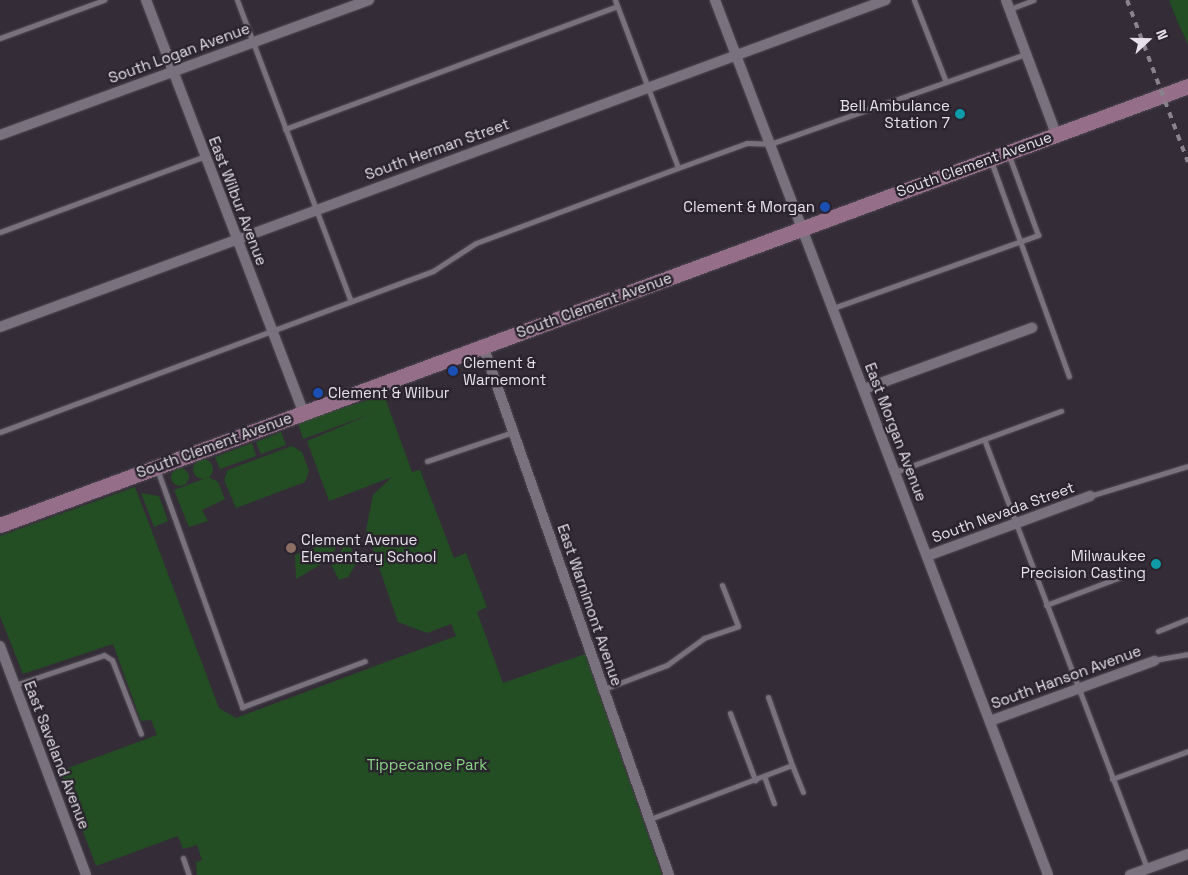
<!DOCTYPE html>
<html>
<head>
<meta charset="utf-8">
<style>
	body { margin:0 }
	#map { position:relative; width:1188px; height:875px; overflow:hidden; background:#342d38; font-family:"Space Grotesk",sans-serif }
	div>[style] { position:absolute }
	.green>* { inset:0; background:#234d22 }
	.round { border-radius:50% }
	.roads { filter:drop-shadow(0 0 1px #514b54) drop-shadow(0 0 1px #514b54) }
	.lane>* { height:5px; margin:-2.5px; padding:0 2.5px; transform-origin:2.5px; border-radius:2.5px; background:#79717e }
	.street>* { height:10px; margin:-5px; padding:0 5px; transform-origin:5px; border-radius:5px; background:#79717e }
	.secondary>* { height:15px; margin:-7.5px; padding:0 7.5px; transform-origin:7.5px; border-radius:7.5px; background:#956e8a }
	.rail>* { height:4px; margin-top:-2px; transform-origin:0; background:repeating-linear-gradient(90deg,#89838c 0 6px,transparent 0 12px) }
	.dots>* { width:14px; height:14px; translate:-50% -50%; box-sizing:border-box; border:2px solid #2a242e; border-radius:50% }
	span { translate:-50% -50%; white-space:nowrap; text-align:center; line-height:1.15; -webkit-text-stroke:4.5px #2a242e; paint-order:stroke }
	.street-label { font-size:15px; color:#e7e2e9 }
	.poi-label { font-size:15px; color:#e7e2e9 }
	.right { translate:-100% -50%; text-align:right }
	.left { translate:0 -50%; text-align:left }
	.park-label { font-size:15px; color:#87d582 }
	.north { position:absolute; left:1123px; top:15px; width:50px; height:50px; -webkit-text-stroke:4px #2a242e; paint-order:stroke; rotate:69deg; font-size:14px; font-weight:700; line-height:20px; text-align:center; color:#e7e2e9 }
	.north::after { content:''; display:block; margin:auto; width:18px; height:22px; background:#e7e2e9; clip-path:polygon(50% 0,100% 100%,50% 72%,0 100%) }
</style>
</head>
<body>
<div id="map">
	<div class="green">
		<i style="clip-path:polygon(1169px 0,1188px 0,1188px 45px,1176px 18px)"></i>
		<i style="clip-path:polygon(384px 395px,412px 472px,420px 470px,454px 558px,466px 553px,487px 607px,477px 612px,503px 683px,585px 654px,662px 875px,197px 875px,196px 862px,202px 860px,197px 845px,183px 849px,178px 836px,96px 866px,60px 771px,157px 735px,151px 720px,141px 721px,113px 644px,23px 674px,0 616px,0 536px,135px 487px,219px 708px,236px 718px,456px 636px,451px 624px,427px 633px,398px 622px,366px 530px,373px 495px,392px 477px,329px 501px,325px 490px,307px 441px,371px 414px,303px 439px,299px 426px,298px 422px)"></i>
		<i style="clip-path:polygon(281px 432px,286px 445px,261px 454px,256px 442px)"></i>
		<i style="clip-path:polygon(252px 443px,256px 456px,220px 469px,215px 457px)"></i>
		<i style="clip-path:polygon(292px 446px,302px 452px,309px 471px,305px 482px,236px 508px,224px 480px,228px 470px)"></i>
		<i class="round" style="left:193px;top:459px;width:20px;height:20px"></i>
		<i class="round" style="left:171px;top:468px;width:18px;height:18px"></i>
		<i style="clip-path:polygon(209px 477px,218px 482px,225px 499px,202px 510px,208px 521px,189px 527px,174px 490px)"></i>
		<i style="clip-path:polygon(141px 493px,159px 496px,168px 521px,154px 527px)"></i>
		<i style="clip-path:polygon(339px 538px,335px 550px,323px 563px,296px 579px,295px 555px)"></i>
		<i style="clip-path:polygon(348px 541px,357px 562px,348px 577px,339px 580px,331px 564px)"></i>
	</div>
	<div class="roads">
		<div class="lane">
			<i style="left:237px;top:0;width:322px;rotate:69.3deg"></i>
			<i style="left:615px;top:0;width:179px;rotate:69.4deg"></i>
			<i style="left:914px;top:0;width:88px;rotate:68.7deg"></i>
			<i style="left:1010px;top:9px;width:25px;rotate:-21deg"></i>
			<i style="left:0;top:38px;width:111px;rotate:-20.1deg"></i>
			<i style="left:285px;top:129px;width:354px;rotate:-20.3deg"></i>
			<i style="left:991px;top:161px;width:229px;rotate:70.1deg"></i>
			<i style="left:0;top:232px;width:219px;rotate:-20.3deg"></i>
			<i style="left:833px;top:308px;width:218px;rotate:-19.6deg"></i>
			<i style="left:1038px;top:235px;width:87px;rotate:-110.1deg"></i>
			<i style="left:0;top:432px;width:462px;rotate:-20.4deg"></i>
			<i style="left:433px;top:271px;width:51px;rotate:-33.1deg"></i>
			<i style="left:476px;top:243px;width:215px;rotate:-20.4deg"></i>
			<i style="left:678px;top:168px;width:73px;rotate:-19.9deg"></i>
			<i style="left:747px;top:143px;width:23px;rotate:2deg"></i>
			<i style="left:770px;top:144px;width:271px;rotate:-19.4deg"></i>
			<i style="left:984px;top:439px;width:460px;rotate:69.2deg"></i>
			<i style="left:427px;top:461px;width:91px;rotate:-18.6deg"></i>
			<i style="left:157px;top:469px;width:253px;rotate:70.3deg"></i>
			<i style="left:242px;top:707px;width:131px;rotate:-20.5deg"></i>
			<i style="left:895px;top:472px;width:177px;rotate:-20.2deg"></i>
			<i style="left:1090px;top:496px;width:102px;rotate:-17deg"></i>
			<i style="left:1046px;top:605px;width:82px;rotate:-20.6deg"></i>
			<i style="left:1158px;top:631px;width:32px;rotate:-22deg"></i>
			<i style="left:1154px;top:660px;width:35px;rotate:-10deg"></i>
			<i style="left:15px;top:685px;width:94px;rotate:-18.6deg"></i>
			<i style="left:104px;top:655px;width:9px;rotate:32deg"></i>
			<i style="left:112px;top:660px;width:79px;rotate:68.6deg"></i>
			<i style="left:604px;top:689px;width:67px;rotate:-20.9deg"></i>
			<i style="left:667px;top:665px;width:46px;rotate:-36.1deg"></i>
			<i style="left:704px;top:638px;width:36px;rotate:-19deg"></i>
			<i style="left:738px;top:626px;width:44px;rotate:-111.3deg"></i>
			<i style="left:730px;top:713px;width:72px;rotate:69.5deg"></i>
			<i style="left:792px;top:765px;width:29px;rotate:68deg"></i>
			<i style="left:764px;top:776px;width:29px;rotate:70deg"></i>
			<i style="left:1112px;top:779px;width:81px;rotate:-20.2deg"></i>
			<i style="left:650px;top:819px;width:152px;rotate:-20.8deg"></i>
			<i style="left:792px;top:765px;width:72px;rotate:-109.4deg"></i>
			<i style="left:183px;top:858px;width:18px;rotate:71deg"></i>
		</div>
		<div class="street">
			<i style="left:146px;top:0;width:441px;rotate:69.1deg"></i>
			<i style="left:715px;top:0;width:936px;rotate:69.16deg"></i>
			<i style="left:1006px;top:0;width:143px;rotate:69.5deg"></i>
			<i style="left:0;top:135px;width:393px;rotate:-20.1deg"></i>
			<i style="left:0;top:327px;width:944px;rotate:-20.26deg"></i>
			<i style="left:483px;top:346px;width:561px;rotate:70.63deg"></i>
			<i style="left:864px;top:389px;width:179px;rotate:-20deg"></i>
			<i style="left:927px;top:556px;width:174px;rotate:-20.2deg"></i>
			<i style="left:0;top:646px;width:245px;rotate:69.4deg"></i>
			<i style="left:990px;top:721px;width:175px;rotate:-20.1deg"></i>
			<i style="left:1130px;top:875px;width:62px;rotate:-19.9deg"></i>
		</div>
		<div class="secondary">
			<i style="left:0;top:525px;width:1267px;rotate:-20.28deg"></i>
		</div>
	</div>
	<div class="rail">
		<i style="left:1127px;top:0;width:173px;rotate:69.4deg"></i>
	</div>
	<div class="dots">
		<i style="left:960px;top:114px;background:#0f9aa8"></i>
		<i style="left:825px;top:207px;background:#1a4fb4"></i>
		<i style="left:453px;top:371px;background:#1a4fb4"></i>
		<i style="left:318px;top:393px;background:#1a4fb4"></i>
		<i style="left:291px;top:548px;background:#8d6e63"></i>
		<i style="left:1156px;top:564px;background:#0f9aa8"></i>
	</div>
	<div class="street-label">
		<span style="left:179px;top:53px;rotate:-20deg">South Logan Avenue</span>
		<span style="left:437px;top:149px;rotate:-20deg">South Herman Street</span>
		<span style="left:974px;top:164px;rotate:-20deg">South Clement Avenue</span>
		<span style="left:238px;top:201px;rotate:69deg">East Wilbur Avenue</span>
		<span style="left:594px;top:305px;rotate:-20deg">South Clement Avenue</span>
		<span style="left:896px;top:432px;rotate:69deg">East Morgan Avenue</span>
		<span style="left:214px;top:445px;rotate:-20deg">South Clement Avenue</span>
		<span style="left:1003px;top:512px;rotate:-20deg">South Nevada Street</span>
		<span style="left:590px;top:605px;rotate:71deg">East Warnimont Avenue</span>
		<span style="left:1066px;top:677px;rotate:-20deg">South Hanson Avenue</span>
		<span style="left:57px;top:755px;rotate:69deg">East Saveland Avenue</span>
	</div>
	<div class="poi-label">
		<span class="right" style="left:950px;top:114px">Bell Ambulance<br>Station 7</span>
		<span class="right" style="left:815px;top:207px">Clement &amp; Morgan</span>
		<span class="left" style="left:463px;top:371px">Clement &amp;<br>Warnemont</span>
		<span class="left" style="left:328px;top:393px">Clement &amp; Wilbur</span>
		<span class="left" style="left:301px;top:548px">Clement Avenue<br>Elementary School</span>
		<span class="right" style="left:1146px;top:564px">Milwaukee<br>Precision Casting</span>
	</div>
	<div class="park-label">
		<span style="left:427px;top:765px">Tippecanoe Park</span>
	</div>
	<div class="north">N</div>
</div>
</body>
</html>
